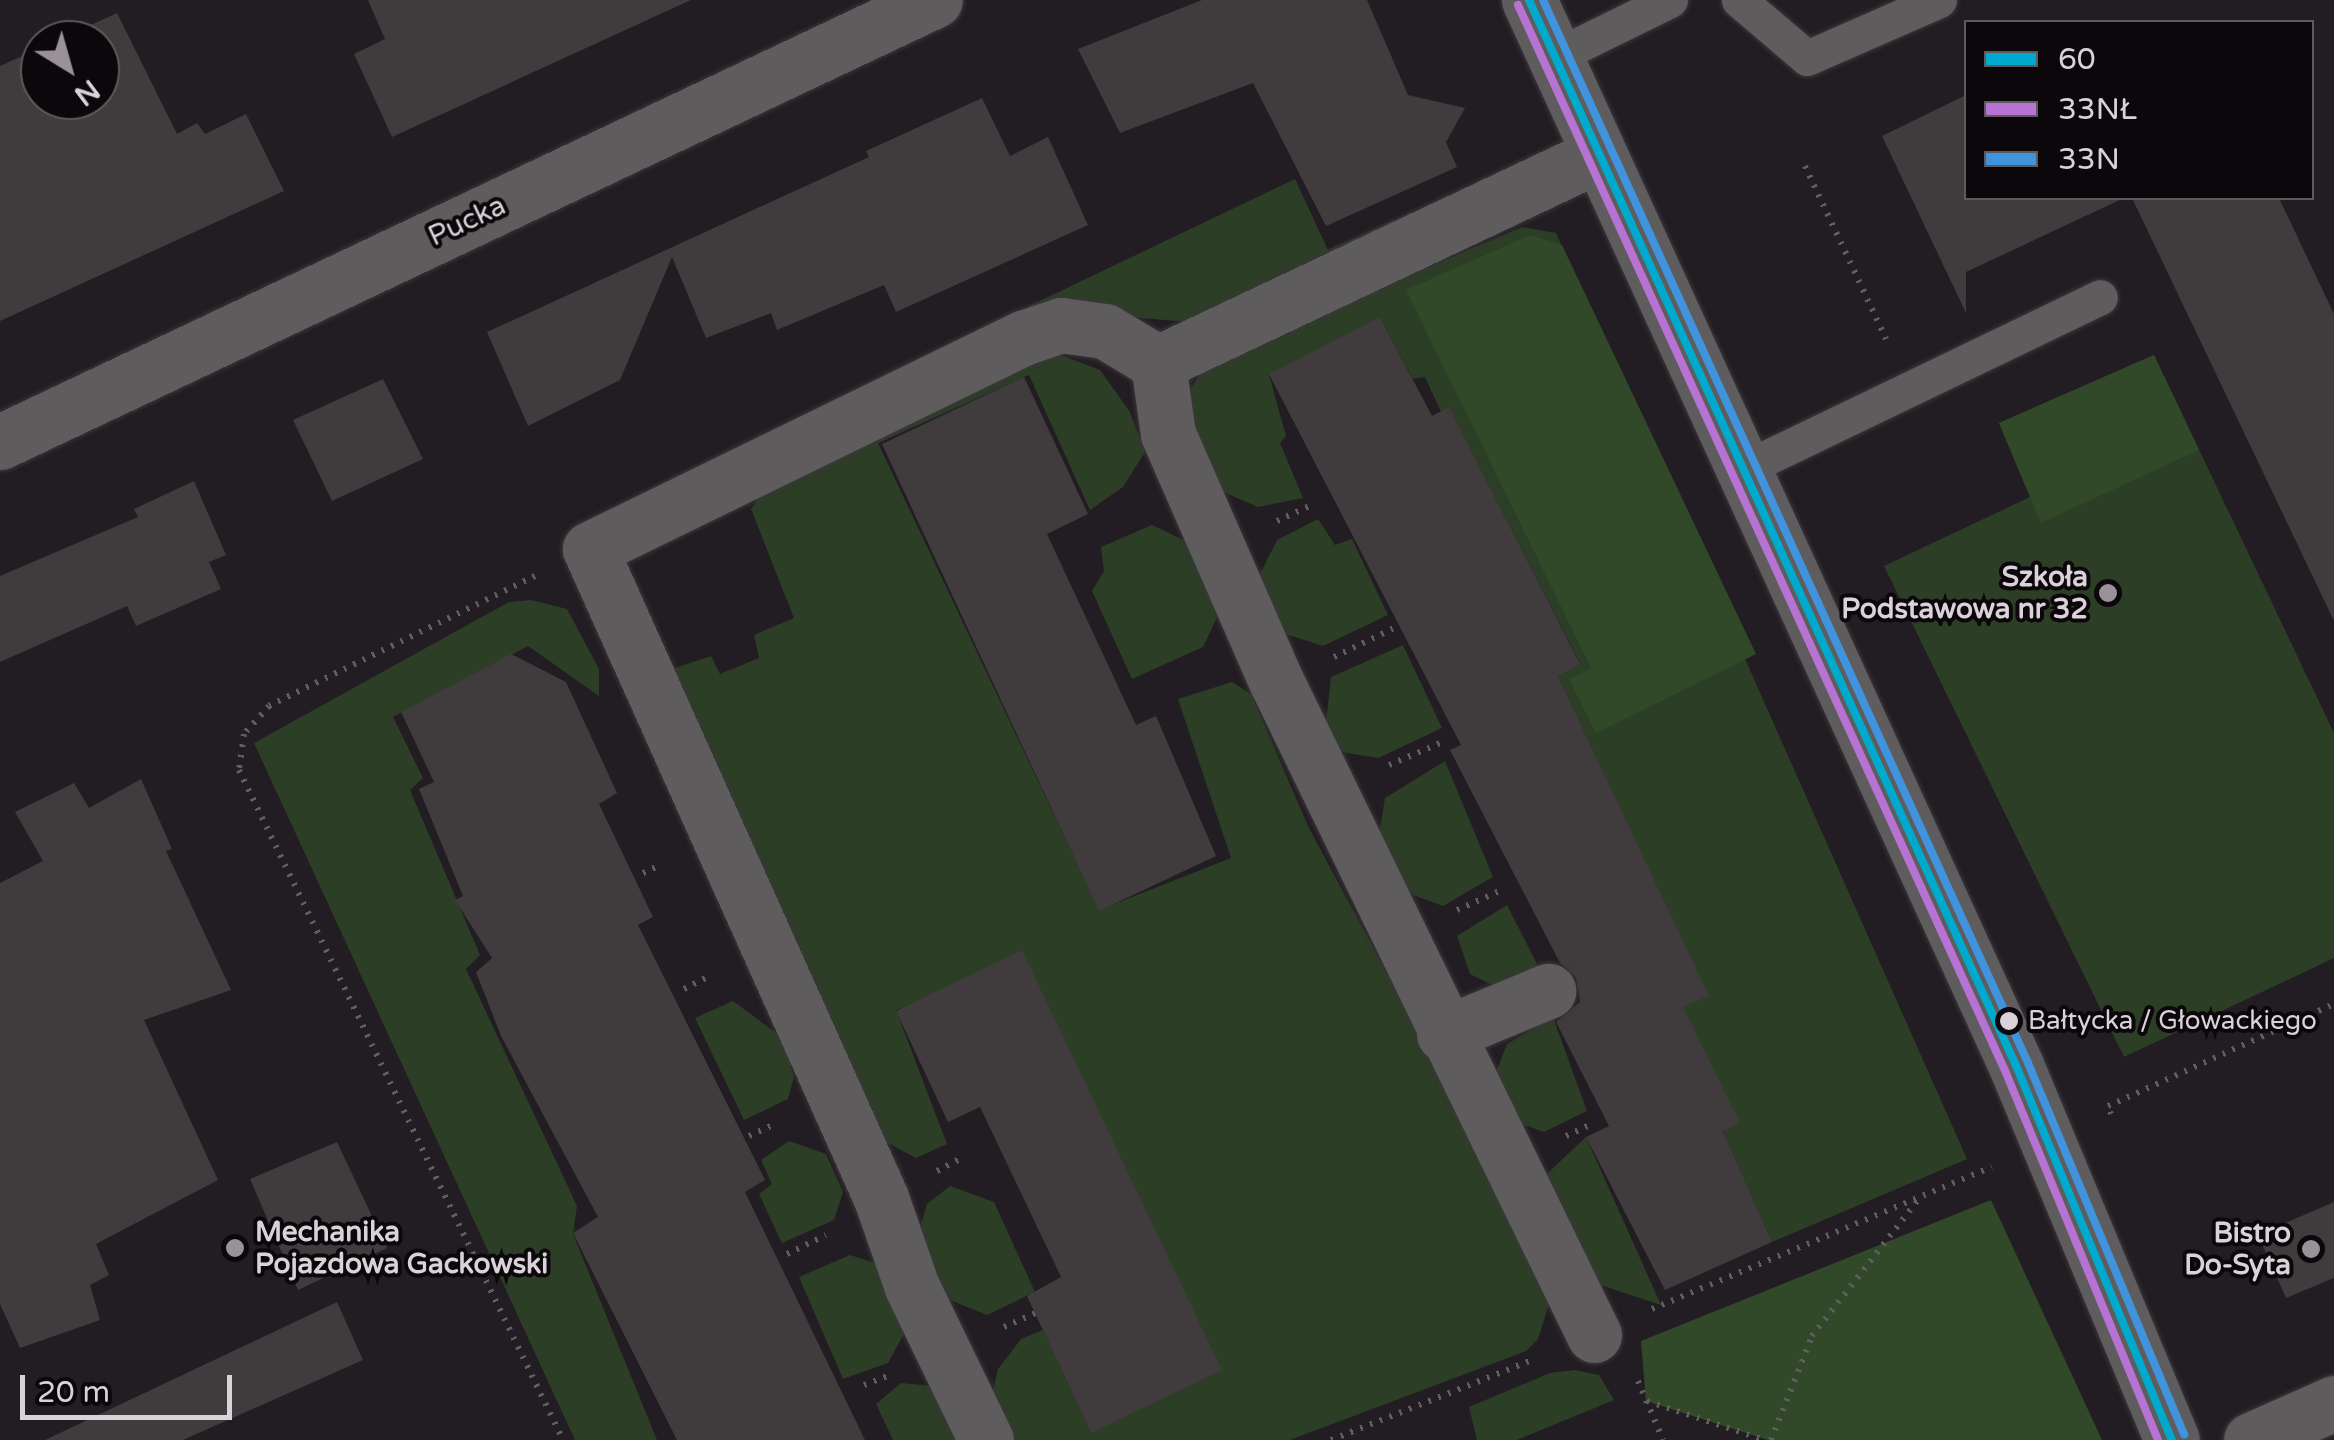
<!DOCTYPE html>
<html>
<head>
<meta charset="utf-8">
<style>
	body { margin:0 }
	#map { position:relative; width:2334px; height:1440px; overflow:hidden; background:#221d22; font-family:"Varela Round",sans-serif }
	div>[style] { position:absolute }
	.green>* { inset:0; background:#2c3e25 }
	.forest>* { inset:0; background:#314928 }
	.building>* { inset:0; background:#403b3c }
	.path>* { height:6px; margin-top:-3px; transform-origin:0; background:repeating-linear-gradient(90deg,#615e5f 0 2.5px,transparent 0 10.5px) }
	.roads { filter:drop-shadow(0 0 2px #3b373b) drop-shadow(0 0 2px #3b373b) }
	.lane>* { height:35px; margin:-17.5px; padding:0 17.5px; transform-origin:17.5px; border-radius:17.5px; background:#5e5c5c }
	.street>* { height:55px; margin:-27.5px; padding:0 27.5px; transform-origin:27.5px; border-radius:27.5px; background:#5e5c5c }
	.bus-1>* { height:8px; margin:-4px; padding:0 4px; transform-origin:4px; border-radius:4px; background:#00a9ce }
	.bus-2>* { height:8px; margin:-4px; padding:0 4px; transform-origin:4px; border-radius:4px; background:#b673d3 }
	.bus-3>* { height:8px; margin:-4px; padding:0 4px; transform-origin:4px; border-radius:4px; background:#4094de }
	.dots>* { width:28px; height:28px; translate:-50% -50%; box-sizing:border-box; border:5px solid #0b070b; border-radius:50% }
	span { translate:-50% -50%; white-space:nowrap; text-align:center; line-height:1.15; -webkit-text-stroke:8px #0b070b; paint-order:stroke }
	.bus-label { font-size:26px; color:#d9d3d9 }
	.left { translate:0 -50%; text-align:left }
	.street-label { font-size:28px; color:#d9d3d9 }
	.poi-label { font-size:28px; color:#d9d3d9; font-weight:700 }
	.right { translate:-100% -50%; text-align:right }
	.legend { position:absolute; left:1964px; top:20px; width:350px; height:180px; box-sizing:border-box; background:#0b070b; border:2px solid #5d595d; margin:0; padding:12px 18px; list-style:none; font-size:30px; color:#d9d3d9 }
	.legend li { display:flex; align-items:center; gap:20px; height:50px }
	.legend b { width:50px; border:2px solid #5d595d }
	.north { position:absolute; left:20px; top:20px; width:100px; height:100px; box-sizing:border-box; background:#0b070b; border:2px solid #5d595d; border-radius:50%; rotate:143deg; font-size:28px; font-weight:700; line-height:40px; text-align:center; color:#d9d3d9 }
	.north::after { content:''; display:block; margin:auto; width:35px; height:45px; background:#999399; clip-path:polygon(50% 0,100% 100%,50% 72%,0 100%) }
	.scale { position:absolute; left:20px; top:1375px; width:212px; height:45px; box-sizing:border-box; border:5px solid #d9d3d9; border-top:0; padding-left:12px; font-size:30px; line-height:35px; white-space:nowrap; color:#d9d3d9; -webkit-text-stroke:8px #0b070b; paint-order:stroke }
</style>
</head>
<body>
<div id="map">
	<div class="green">
		<i style="clip-path:polygon(1487px 178px,1200px 323px,1025px 308px,1295px 179px,1328px 250px)"></i>
		<i style="clip-path:polygon(1522px 227px,1556px 233px,1967px 1159px,1772px 1242px,1726px 1138px,1683px 1007px,1708px 995px,1558px 676px,1580px 663px,1467px 443px,1455px 442px,1425px 377px,1413px 379px,1380px 317px,1269px 375px,1286px 436px,1280px 443px,1303px 498px,1258px 507px,1214px 488px,1184px 430px,1189px 392px,1207px 362px)"></i>
		<i style="clip-path:polygon(1058px 354px,1100px 370px,1130px 412px,1145px 452px,1123px 487px,1090px 510px,1029px 375px,878px 443px,1099px 910px,1231px 858px,1178px 699px,1232px 682px,1251px 694px,1309px 828px,1491px 1167px,1551px 1298px,1538px 1339px,1526px 1351px,1290px 1440px,1005px 1440px,989px 1407px,998px 1369px,1021px 1339px,1043px 1330px,1091px 1433px,1026px 960px,896px 1010px,947px 1144px,916px 1158px,875px 1136px,657px 674px,711px 656px,720px 674px,759px 658px,754px 635px,794px 618px,751px 509px,768px 483px,1019px 364px)"></i>
		<i style="clip-path:polygon(2154px 355px,2334px 733px,2334px 958px,2124px 1057px,1884px 566px,2030px 497px,1999px 423px)"></i>
		<i style="clip-path:polygon(1318px 519px,1335px 545px,1352px 539px,1388px 615px,1323px 646px,1283px 633px,1258px 578px,1277px 540px)"></i>
		<i style="clip-path:polygon(1152px 525px,1194px 545px,1222px 607px,1203px 647px,1132px 679px,1092px 591px,1104px 571px,1101px 547px)"></i>
		<i style="clip-path:polygon(531px 600px,567px 609px,599px 669px,599px 696px,528px 646px,393px 717px,423px 778px,410px 790px,480px 955px,466px 969px,577px 1206px,573px 1234px,657px 1440px,575px 1440px,254px 743px,509px 602px)"></i>
		<i style="clip-path:polygon(1403px 645px,1442px 728px,1378px 758px,1341px 752px,1326px 722px,1331px 677px)"></i>
		<i style="clip-path:polygon(1445px 761px,1493px 877px,1443px 906px,1402px 891px,1376px 853px,1385px 798px)"></i>
		<i style="clip-path:polygon(1507px 905px,1542px 974px,1500px 989px,1470px 974px,1457px 936px)"></i>
		<i style="clip-path:polygon(733px 1001px,783px 1038px,794px 1077px,788px 1099px,744px 1120px,695px 1018px)"></i>
		<i style="clip-path:polygon(1553px 1017px,1587px 1111px,1544px 1132px,1513px 1121px,1494px 1077px,1507px 1044px)"></i>
		<i style="clip-path:polygon(1586px 1137px,1661px 1305px,1588px 1281px,1537px 1183px)"></i>
		<i style="clip-path:polygon(789px 1141px,826px 1154px,843px 1192px,834px 1220px,782px 1243px,759px 1194px,772px 1184px,761px 1160px)"></i>
		<i style="clip-path:polygon(950px 1186px,994px 1202px,1035px 1292px,987px 1315px,940px 1296px,916px 1240px,927px 1204px)"></i>
		<i style="clip-path:polygon(850px 1255px,878px 1264px,906px 1330px,888px 1363px,843px 1379px,799px 1277px)"></i>
		<i style="clip-path:polygon(1575px 1370px,1599px 1375px,1614px 1400px,1517px 1440px,1477px 1440px,1469px 1407px,1550px 1373px)"></i>
		<i style="clip-path:polygon(901px 1383px,932px 1386px,971px 1440px,893px 1440px,876px 1404px)"></i>
	</div>
	<div class="forest">
		<i style="clip-path:polygon(1530px 235px,1562px 245px,1756px 654px,1596px 733px,1569px 679px,1591px 668px,1406px 290px)"></i>
		<i style="clip-path:polygon(2154px 355px,2199px 450px,2041px 523px,1999px 423px)"></i>
		<i style="clip-path:polygon(1991px 1200px,2102px 1440px,1768px 1440px,1646px 1401px,1641px 1341px)"></i>
	</div>
	<div class="building">
		<i style="clip-path:polygon(368px 0,691px 0,392px 137px,354px 54px,385px 39px)"></i>
		<i style="clip-path:polygon(1202px 0,1367px 0,1408px 95px,1465px 108px,1446px 142px,1457px 167px,1326px 226px,1253px 83px,1120px 133px,1078px 49px)"></i>
		<i style="clip-path:polygon(117px 13px,177px 134px,197px 123px,205px 134px,246px 114px,284px 191px,0 321px,0 66px,40px 48px,40px 100px,100px 100px,100px 40px,58px 40px)"></i>
		<i style="clip-path:polygon(1966px 95px,1966px 198px,2124px 198px,1966px 272px,1966px 313px,1882px 136px)"></i>
		<i style="clip-path:polygon(982px 98px,1010px 156px,1048px 137px,1088px 225px,896px 312px,884px 285px,777px 330px,771px 313px,706px 338px,672px 257px,620px 380px,528px 426px,487px 332px,869px 157px,866px 151px)"></i>
		<i style="clip-path:polygon(2132px 198px,2279px 198px,2334px 314px,2334px 621px)"></i>
		<i style="clip-path:polygon(1380px 317px,1432px 416px,1449px 407px,1580px 664px,1558px 676px,1709px 996px,1683px 1007px,1740px 1123px,1723px 1131px,1772px 1242px,1665px 1290px,1586px 1137px,1609px 1126px,1556px 1022px,1580px 1002px,1576px 978px,1560px 963px,1450px 750px,1461px 745px,1269px 374px)"></i>
		<i style="clip-path:polygon(1024px 377px,1088px 514px,1047px 534px,1136px 725px,1156px 716px,1216px 856px,1099px 911px,882px 444px)"></i>
		<i style="clip-path:polygon(383px 379px,423px 459px,332px 501px,293px 420px)"></i>
		<i style="clip-path:polygon(194px 481px,226px 555px,209px 562px,221px 589px,136px 626px,127px 606px,0 662px,0 576px,138px 517px,134px 509px)"></i>
		<i style="clip-path:polygon(511px 654px,566px 682px,617px 793px,599px 804px,653px 917px,638px 925px,765px 1180px,745px 1192px,865px 1440px,677px 1440px,573px 1233px,598px 1217px,501px 1036px,476px 972px,492px 958px,455px 900px,463px 896px,419px 789px,434px 782px,401px 712px)"></i>
		<i style="clip-path:polygon(141px 779px,172px 849px,166px 851px,231px 990px,144px 1020px,218px 1180px,96px 1244px,109px 1275px,90px 1285px,100px 1320px,20px 1348px,0 1304px,0 883px,43px 861px,15px 812px,74px 783px,89px 808px)"></i>
		<i style="clip-path:polygon(1022px 950px,1222px 1370px,1091px 1433px,1027px 1296px,1061px 1277px,980px 1107px,948px 1122px,896px 1011px)"></i>
		<i style="clip-path:polygon(337px 1142px,387px 1248px,298px 1290px,250px 1179px)"></i>
		<i style="clip-path:polygon(2334px 1202px,2334px 1278px,2286px 1298px,2258px 1235px)"></i>
		<i style="clip-path:polygon(337px 1302px,363px 1360px,183px 1440px,45px 1440px)"></i>
	</div>
	<div class="path">
		<i style="left:1805px;top:166px;width:191px;rotate:64.9deg"></i>
		<i style="left:1277px;top:521px;width:38px;rotate:-25deg"></i>
		<i style="left:535px;top:576px;width:296px;rotate:154deg"></i>
		<i style="left:269px;top:706px;width:38px;rotate:132deg"></i>
		<i style="left:244px;top:734px;width:36px;rotate:98deg"></i>
		<i style="left:239px;top:770px;width:744px;rotate:64.19deg"></i>
		<i style="left:1334px;top:657px;width:69px;rotate:-25.8deg"></i>
		<i style="left:1389px;top:765px;width:59px;rotate:-23.1deg"></i>
		<i style="left:643px;top:873px;width:19px;rotate:-25deg"></i>
		<i style="left:1457px;top:910px;width:49px;rotate:-24deg"></i>
		<i style="left:684px;top:989px;width:28px;rotate:-27deg"></i>
		<i style="left:2111px;top:1114px;width:9px;rotate:-111deg"></i>
		<i style="left:2108px;top:1106px;width:248px;rotate:-24.3deg"></i>
		<i style="left:749px;top:1136px;width:29px;rotate:-25deg"></i>
		<i style="left:1566px;top:1136px;width:29px;rotate:-25deg"></i>
		<i style="left:937px;top:1171px;width:24px;rotate:-28deg"></i>
		<i style="left:787px;top:1254px;width:43px;rotate:-26deg"></i>
		<i style="left:1652px;top:1309px;width:368px;rotate:-22.7deg"></i>
		<i style="left:1004px;top:1327px;width:34px;rotate:-24deg"></i>
		<i style="left:1638px;top:1381px;width:64px;rotate:67deg"></i>
		<i style="left:864px;top:1385px;width:25px;rotate:-21deg"></i>
		<i style="left:1647px;top:1401px;width:123px;rotate:18.4deg"></i>
		<i style="left:1331px;top:1440px;width:219px;rotate:-21.7deg"></i>
		<i style="left:1771px;top:1440px;width:112px;rotate:-68.5deg"></i>
		<i style="left:1812px;top:1336px;width:172px;rotate:-52.1deg"></i>
	</div>
	<div class="roads">
		<div class="lane">
			<i style="left:1739px;top:0;width:89px;rotate:40.5deg"></i>
			<i style="left:1807px;top:58px;width:144px;rotate:-23.7deg"></i>
			<i style="left:1556px;top:56px;width:127px;rotate:-26.2deg"></i>
			<i style="left:1743px;top:469px;width:396px;rotate:-25.7deg"></i>
		</div>
		<div class="street">
			<i style="left:1529px;top:0;width:1174px;rotate:65.44deg"></i>
			<i style="left:2017px;top:1068px;width:403px;rotate:67.4deg"></i>
			<i style="left:1158px;top:363px;width:72px;rotate:82deg"></i>
			<i style="left:1168px;top:434px;width:272px;rotate:66.4deg"></i>
			<i style="left:1277px;top:683px;width:725px;rotate:64.07deg"></i>
			<i style="left:0;top:442px;width:1034px;rotate:-25.3deg"></i>
			<i style="left:1444px;top:1034px;width:113px;rotate:-22.5deg"></i>
			<i style="left:986px;top:1440px;width:170px;rotate:-115.8deg"></i>
			<i style="left:912px;top:1287px;width:94px;rotate:-109.2deg"></i>
			<i style="left:881px;top:1198px;width:711px;rotate:-114.15deg"></i>
			<i style="left:590px;top:549px;width:482px;rotate:-26deg"></i>
			<i style="left:1023px;top:338px;width:40px;rotate:-18.9deg"></i>
			<i style="left:1061px;top:325px;width:44px;rotate:7.8deg"></i>
			<i style="left:1105px;top:331px;width:62px;rotate:31.1deg"></i>
			<i style="left:1158px;top:363px;width:488px;rotate:-25.3deg"></i>
			<i style="left:2251px;top:1440px;width:91px;rotate:-24deg"></i>
		</div>
	</div>
	<div class="bus-1">
		<i style="left:1529px;top:0;width:1174px;rotate:65.44deg"></i>
		<i style="left:2017px;top:1068px;width:403px;rotate:67.4deg"></i>
	</div>
	<div class="bus-2">
		<i style="left:1518px;top:5px;width:1174px;rotate:65.44deg"></i>
		<i style="left:2006px;top:1073px;width:397px;rotate:67.5deg"></i>
	</div>
	<div class="bus-3">
		<i style="left:1543px;top:0;width:1168px;rotate:65.47deg"></i>
		<i style="left:2028px;top:1063px;width:403px;rotate:67.2deg"></i>
	</div>
	<div class="dots">
		<i style="left:2108px;top:593px;background:#999399"></i>
		<i style="left:2009px;top:1021px;background:#d9d3d9"></i>
		<i style="left:235px;top:1248px;background:#999399"></i>
		<i style="left:2311px;top:1249px;background:#999399"></i>
	</div>
	<div class="bus-label">
		<span class="left" style="left:2028px;top:1021px">Bałtycka / Głowackiego</span>
	</div>
	<div class="street-label">
		<span style="left:467px;top:221px;rotate:-25deg">Pucka</span>
	</div>
	<div class="poi-label">
		<span class="right" style="left:2088px;top:593px">Szkoła<br>Podstawowa nr 32</span>
		<span class="left" style="left:255px;top:1248px">Mechanika<br>Pojazdowa Gackowski</span>
		<span class="right" style="left:2291px;top:1249px">Bistro<br>Do-Syta</span>
	</div>
	<ul class="legend">
	<li><b style="height:12px;background:#00a9ce"></b>60</li>
	<li><b style="height:12px;background:#b673d3"></b>33NŁ</li>
	<li><b style="height:12px;background:#4094de"></b>33N</li>
	</ul>
	<div class="north">N</div>
	<div class="scale">20 m</div>
</div>
</body>
</html>
